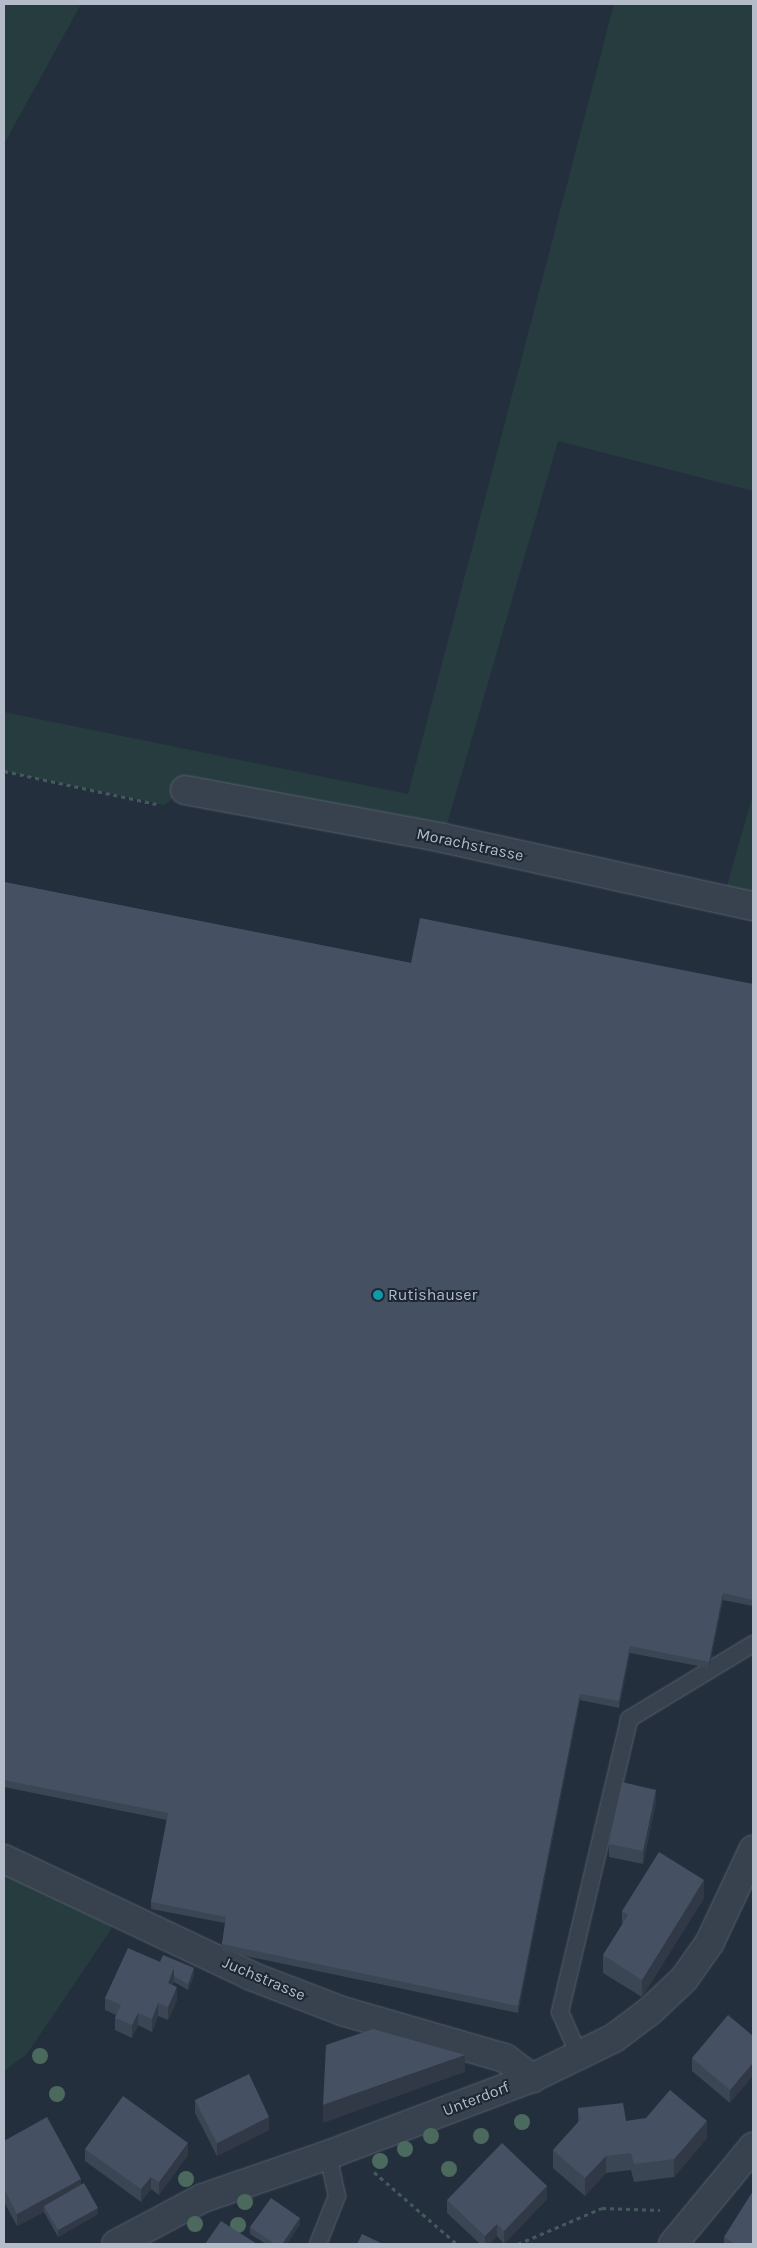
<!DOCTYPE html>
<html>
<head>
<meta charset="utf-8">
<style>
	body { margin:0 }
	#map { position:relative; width:757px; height:2248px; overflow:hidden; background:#242f3e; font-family:Karla,sans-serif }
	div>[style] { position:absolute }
	.green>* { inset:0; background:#263c3f }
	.path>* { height:3px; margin-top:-1.5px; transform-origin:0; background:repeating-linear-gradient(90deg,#44595c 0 4px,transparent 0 8px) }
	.roads { filter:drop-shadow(0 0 1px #565f6c) drop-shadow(0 0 1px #565f6c) }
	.lane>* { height:16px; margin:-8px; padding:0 8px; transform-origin:8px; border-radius:8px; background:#38414e }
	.street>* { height:28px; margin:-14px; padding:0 14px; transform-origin:14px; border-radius:14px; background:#38414e }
	.trees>* { width:16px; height:16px; margin:-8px; border-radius:50%; background:#4b6a5d }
	.wall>* { inset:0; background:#3b4654 }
	.shaded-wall>* { inset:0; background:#303945 }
	.building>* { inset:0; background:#455162 }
	.dots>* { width:14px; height:14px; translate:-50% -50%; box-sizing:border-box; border:2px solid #1d2633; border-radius:50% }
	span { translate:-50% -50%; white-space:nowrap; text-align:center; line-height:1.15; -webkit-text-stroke:4px #1d2633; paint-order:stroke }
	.street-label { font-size:16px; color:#b4bcc9 }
	.poi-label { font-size:16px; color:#b4bcc9 }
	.left { translate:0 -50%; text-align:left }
	.frame { position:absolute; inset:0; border:5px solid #b4bcc9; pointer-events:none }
</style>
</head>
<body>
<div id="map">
	<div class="green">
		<i style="clip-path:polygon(4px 4px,81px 4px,4px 144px)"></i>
		<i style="clip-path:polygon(614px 4px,753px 4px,753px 491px,558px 441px,443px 838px,185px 790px,164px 805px,4px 771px,4px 712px,408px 794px)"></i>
		<i style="clip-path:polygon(753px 794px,753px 906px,723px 900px)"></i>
		<i style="clip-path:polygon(4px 1859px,122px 1913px,27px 2054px,4px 2071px)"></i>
	</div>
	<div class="path">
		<i style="left:4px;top:771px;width:157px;rotate:12.2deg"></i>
		<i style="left:374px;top:2172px;width:110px;rotate:40.9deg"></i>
		<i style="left:518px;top:2244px;width:91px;rotate:-23.2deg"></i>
		<i style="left:602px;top:2208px;width:58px;rotate:2deg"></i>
	</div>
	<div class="roads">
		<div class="lane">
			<i style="left:579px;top:2055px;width:47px;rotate:-113.8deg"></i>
			<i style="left:560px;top:2012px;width:301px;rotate:-76.7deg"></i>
			<i style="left:629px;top:1719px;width:145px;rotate:-31.2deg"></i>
			<i style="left:318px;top:2244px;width:52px;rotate:-68.4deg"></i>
			<i style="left:337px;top:2196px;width:42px;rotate:-102.4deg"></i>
		</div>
		<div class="street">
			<i style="left:185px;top:790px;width:262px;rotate:10.5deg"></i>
			<i style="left:443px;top:838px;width:317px;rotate:12.4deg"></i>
			<i style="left:4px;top:1859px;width:273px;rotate:25.3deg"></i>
			<i style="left:251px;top:1976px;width:97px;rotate:21deg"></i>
			<i style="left:342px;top:2011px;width:170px;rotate:16.1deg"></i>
			<i style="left:505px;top:2058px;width:34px;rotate:37deg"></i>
			<i style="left:116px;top:2244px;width:98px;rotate:-27.9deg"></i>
			<i style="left:203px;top:2198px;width:132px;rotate:-19deg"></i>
			<i style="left:328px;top:2155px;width:218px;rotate:-20.7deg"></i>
			<i style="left:532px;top:2078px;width:91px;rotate:-26deg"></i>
			<i style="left:614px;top:2038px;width:45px;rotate:-36.9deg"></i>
			<i style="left:650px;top:2011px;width:47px;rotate:-43.3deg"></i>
			<i style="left:684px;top:1979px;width:45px;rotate:-54.9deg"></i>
			<i style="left:710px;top:1942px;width:102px;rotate:-64.9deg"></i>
			<i style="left:673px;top:2244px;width:126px;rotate:-50.5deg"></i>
		</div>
	</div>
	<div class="trees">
		<i style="left:40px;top:2056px"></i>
		<i style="left:57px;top:2094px"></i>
		<i style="left:522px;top:2122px"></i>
		<i style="left:431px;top:2136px"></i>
		<i style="left:481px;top:2136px"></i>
		<i style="left:405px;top:2149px"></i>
		<i style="left:380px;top:2161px"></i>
		<i style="left:449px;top:2169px"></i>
		<i style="left:186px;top:2179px"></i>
		<i style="left:245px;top:2202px"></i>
		<i style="left:195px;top:2224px"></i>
		<i style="left:238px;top:2225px"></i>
	</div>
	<div class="wall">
		<i style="clip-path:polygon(4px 882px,411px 963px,753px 984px,753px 1606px,723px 1600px,709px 1668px,630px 1653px,619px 1708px,580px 1700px,518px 2013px,222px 1951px,222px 1944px,225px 1923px,151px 1909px,151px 1902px,167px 1820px,4px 1787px)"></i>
		<i style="clip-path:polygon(656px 1802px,643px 1864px,609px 1857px,609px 1844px)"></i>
		<i style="clip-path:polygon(704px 1898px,642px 1997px,603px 1973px,603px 1955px,622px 1925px,622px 1911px)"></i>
		<i style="clip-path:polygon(160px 1962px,194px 1975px,188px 1990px,174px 1982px,172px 1985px,177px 2000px,168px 2020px,158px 2016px,152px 2032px,138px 2025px,132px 2038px,115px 2030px,115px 2018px,116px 2015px,105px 2010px,105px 1998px)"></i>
		<i style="clip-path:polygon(753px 2036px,730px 2103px,692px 2071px,692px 2058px)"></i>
		<i style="clip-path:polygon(195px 2100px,269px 2130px,217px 2156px,195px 2113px)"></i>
		<i style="clip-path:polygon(578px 2108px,626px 2121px,707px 2138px,674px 2177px,634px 2182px,631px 2170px,606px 2173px,585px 2196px,553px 2168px,553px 2150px,578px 2123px)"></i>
		<i style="clip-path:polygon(4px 2141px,81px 2185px,98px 2214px,58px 2237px,44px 2212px,17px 2226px,4px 2202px)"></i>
		<i style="clip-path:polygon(85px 2149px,188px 2155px,159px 2195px,151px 2189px,141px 2202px,85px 2161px)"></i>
		<i style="clip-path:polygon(547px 2199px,504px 2244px,497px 2236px,489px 2244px,480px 2244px,447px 2213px,447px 2200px)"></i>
		<i style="clip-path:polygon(300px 2224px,287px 2244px,266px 2244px,250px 2234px,250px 2227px)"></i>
		<i style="clip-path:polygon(724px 2237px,753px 2244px,724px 2244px)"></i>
	</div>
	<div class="shaded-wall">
		<i style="clip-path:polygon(723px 1593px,723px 1600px,709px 1668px,709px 1662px)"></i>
		<i style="clip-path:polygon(630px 1646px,630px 1653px,619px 1708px,619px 1701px)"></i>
		<i style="clip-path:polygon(580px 1694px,580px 1700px,518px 2013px,518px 2006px)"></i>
		<i style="clip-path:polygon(656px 1790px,656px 1802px,643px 1864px,643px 1851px)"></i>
		<i style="clip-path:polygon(704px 1880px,704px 1898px,642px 1997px,642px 1980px)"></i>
		<i style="clip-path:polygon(174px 1968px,174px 1981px,168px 1996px,168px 1983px)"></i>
		<i style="clip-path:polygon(194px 1968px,194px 1975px,188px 1990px,188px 1984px)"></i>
		<i style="clip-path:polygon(177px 1987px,177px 2000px,168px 2020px,168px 2007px)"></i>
		<i style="clip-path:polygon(158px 2003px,158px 2016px,152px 2032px,152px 2019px)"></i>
		<i style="clip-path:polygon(138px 2013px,138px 2025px,132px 2038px,132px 2025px)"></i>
		<i style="clip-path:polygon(465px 2055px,465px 2072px,323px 2123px,323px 2105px)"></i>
		<i style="clip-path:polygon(753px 2063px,753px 2076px,730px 2103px,730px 2090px)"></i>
		<i style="clip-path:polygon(269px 2117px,269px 2130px,217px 2156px,217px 2143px)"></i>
		<i style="clip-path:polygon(707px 2121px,707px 2138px,674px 2177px,674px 2159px)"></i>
		<i style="clip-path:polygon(188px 2143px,188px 2155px,159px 2195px,159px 2182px)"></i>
		<i style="clip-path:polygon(606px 2156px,606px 2173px,585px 2196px,585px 2178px)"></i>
		<i style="clip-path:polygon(151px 2177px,151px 2189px,141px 2202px,141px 2189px)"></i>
		<i style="clip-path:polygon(81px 2179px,81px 2191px,44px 2206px,44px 2212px,17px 2226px,17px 2214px)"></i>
		<i style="clip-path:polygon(547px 2186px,547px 2199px,504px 2244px,504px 2231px)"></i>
		<i style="clip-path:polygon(98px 2208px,98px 2214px,58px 2237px,58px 2230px)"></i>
		<i style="clip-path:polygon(300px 2218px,300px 2224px,287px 2244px,282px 2244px)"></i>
		<i style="clip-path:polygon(497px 2224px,497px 2236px,489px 2244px,485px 2244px,485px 2236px)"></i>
	</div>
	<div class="building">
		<i style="clip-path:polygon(4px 882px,411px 963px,420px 918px,753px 984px,753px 1600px,723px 1593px,709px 1662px,630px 1646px,619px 1701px,580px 1694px,518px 2006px,222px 1944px,226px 1917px,151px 1902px,168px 1813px,4px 1780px)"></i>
		<i style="clip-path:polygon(622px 1782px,656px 1790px,643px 1851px,609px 1844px)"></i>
		<i style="clip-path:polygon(659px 1852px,704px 1880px,642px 1980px,603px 1955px,628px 1915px,622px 1911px)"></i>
		<i style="clip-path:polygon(128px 1948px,174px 1968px,168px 1983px,177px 1987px,168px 2007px,158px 2003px,152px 2019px,138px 2013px,132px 2025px,115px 2018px,121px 2005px,105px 1998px)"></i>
		<i style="clip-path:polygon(163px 1955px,194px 1968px,188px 1984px,174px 1976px,174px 1968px,160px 1962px)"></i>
		<i style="clip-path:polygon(728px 2015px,753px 2036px,753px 2063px,730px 2090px,692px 2058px)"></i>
		<i style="clip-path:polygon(373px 2029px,465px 2055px,323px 2105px,326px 2045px)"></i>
		<i style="clip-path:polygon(249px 2074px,269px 2117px,217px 2143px,195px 2100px)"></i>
		<i style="clip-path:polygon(670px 2090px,707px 2121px,674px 2159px,634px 2164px,631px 2153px,606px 2156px,585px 2178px,553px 2150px,580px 2120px,578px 2108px,623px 2103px,626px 2121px,646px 2118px)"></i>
		<i style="clip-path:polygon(123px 2096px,188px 2143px,159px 2182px,151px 2177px,141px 2189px,85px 2149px)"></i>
		<i style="clip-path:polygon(47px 2117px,81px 2179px,17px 2214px,4px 2189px,4px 2141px)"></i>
		<i style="clip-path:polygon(502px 2143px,547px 2186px,504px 2231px,497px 2224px,485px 2236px,447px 2200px)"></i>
		<i style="clip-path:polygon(84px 2183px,98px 2208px,58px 2230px,44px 2206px)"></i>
		<i style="clip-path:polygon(753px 2191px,753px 2244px,735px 2244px,724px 2237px)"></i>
		<i style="clip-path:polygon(271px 2198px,300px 2218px,282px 2244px,275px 2244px,250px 2227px)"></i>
		<i style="clip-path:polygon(221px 2221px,257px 2244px,205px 2244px)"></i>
		<i style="clip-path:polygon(362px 2234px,383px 2244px,357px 2244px)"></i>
	</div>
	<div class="dots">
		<i style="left:378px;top:1295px;background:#0f9aa8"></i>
	</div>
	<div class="street-label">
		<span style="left:470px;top:845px;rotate:12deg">Morachstrasse</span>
		<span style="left:264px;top:1979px;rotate:23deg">Juchstrasse</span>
		<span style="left:476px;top:2099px;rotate:-21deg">Unterdorf</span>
	</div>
	<div class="poi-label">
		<span class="left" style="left:388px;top:1295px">Rutishauser</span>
	</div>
	<div class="frame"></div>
</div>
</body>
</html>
